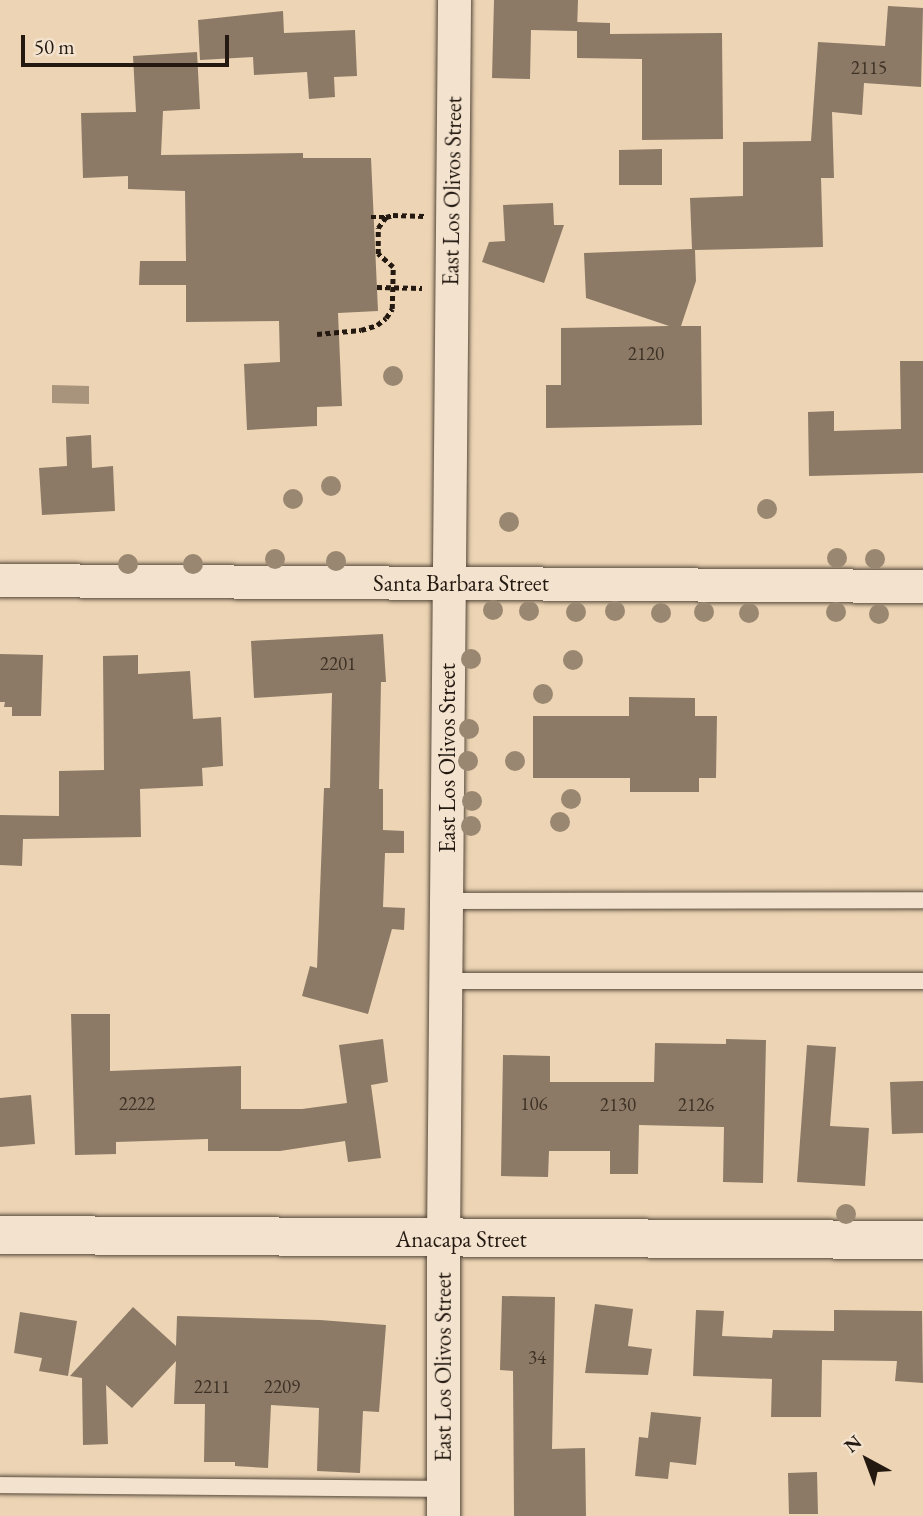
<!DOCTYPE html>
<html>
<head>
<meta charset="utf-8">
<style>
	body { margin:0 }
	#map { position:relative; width:923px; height:1516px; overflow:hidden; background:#ecd4b4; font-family:"EB Garamond",serif }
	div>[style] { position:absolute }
	.water>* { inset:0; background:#a8947d }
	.building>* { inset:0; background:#8c7a66 }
	.path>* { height:4.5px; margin-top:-2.25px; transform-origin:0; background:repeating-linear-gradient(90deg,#231911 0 5px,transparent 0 8.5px) }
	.roads { filter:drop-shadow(0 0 2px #55483a) drop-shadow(0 0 2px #55483a) }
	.service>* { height:16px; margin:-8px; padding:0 8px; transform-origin:8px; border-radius:8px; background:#f3e3ce }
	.minor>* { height:33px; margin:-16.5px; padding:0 16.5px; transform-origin:16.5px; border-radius:16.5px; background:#f3e3ce }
	.tertiary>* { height:38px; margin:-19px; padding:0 19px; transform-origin:19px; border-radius:19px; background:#f3e3ce }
	.trees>* { width:20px; height:20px; margin:-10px; border-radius:50%; background:#998771 }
	span { translate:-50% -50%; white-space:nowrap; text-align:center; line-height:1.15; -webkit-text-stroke:7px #f3e3ce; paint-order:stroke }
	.number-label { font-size:19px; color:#3d3126 }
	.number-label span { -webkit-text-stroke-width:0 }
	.street-label { font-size:23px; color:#231911 }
	.north { position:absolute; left:832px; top:1425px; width:70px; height:70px; -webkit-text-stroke:5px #f3e3ce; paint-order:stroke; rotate:319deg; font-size:19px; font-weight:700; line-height:28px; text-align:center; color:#231911 }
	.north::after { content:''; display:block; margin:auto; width:24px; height:32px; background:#231911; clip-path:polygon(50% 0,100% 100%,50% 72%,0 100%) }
	.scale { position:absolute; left:21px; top:35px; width:208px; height:32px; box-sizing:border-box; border:4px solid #231911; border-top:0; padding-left:9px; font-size:21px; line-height:24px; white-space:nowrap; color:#231911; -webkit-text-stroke:5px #f3e3ce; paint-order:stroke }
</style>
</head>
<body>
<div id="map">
	<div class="water">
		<i style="clip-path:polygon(52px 385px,89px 386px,89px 404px,52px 403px)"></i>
	</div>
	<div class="building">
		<i style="clip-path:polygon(494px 0,578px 0,577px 31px,531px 30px,530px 79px,492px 78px)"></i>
		<i style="clip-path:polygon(888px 6px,923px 8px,921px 87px,864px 83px,862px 115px,832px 112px,834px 178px,821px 178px,823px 247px,695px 250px,696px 281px,681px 326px,701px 326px,702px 425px,546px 428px,546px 385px,561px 385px,561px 328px,669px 326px,586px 298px,584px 253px,692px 249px,690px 198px,743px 196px,743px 142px,811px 141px,818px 42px,885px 46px)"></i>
		<i style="clip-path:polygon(283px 11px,284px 33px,355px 30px,357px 76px,334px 77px,335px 97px,309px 99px,307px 72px,254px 75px,253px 57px,200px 60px,198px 20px)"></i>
		<i style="clip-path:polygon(577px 22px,610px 23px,610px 34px,722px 33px,723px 139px,642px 140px,642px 59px,577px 58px)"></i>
		<i style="clip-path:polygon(197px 52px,200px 109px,163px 111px,161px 155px,303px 153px,303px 158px,371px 158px,378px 311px,338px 313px,342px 406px,317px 407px,317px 426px,247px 430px,244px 364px,280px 362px,279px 321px,186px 322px,186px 285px,139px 285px,140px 261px,186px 261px,185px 191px,128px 189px,128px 176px,83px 178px,81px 113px,136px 112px,133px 56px)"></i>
		<i style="clip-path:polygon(662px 149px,662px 185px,619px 185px,619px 150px)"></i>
		<i style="clip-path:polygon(553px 203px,554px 225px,564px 225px,544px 283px,482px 262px,489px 242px,505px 241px,503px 205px)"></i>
		<i style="clip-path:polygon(900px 361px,923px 361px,923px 473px,809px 476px,808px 412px,834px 411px,834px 431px,901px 429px)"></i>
		<i style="clip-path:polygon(91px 435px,92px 468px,113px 466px,115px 511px,42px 515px,39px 468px,67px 466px,66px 437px)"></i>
		<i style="clip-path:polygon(383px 634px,386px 682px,381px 682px,379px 789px,383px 789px,383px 830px,404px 831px,404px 853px,385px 853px,383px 907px,405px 908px,404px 930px,392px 929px,368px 1014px,302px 996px,310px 966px,317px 968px,324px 788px,330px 788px,332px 693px,254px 698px,251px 641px)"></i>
		<i style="clip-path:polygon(0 654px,43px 655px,41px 716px,12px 716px,12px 707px,4px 707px,5px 702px,0 702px)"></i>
		<i style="clip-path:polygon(138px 655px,138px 674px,190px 671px,193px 719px,221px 717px,223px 766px,202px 768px,203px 786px,140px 789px,141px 837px,23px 839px,22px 866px,0 865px,0 815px,59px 816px,59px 771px,104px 770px,103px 656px)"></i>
		<i style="clip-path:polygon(629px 697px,695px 698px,695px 716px,717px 716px,716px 778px,699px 778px,699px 792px,630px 792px,630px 778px,533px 778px,533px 716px,629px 716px)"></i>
		<i style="clip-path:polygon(71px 1014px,110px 1014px,110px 1071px,241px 1066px,241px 1109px,302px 1109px,347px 1103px,339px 1045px,383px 1039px,388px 1082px,371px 1085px,381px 1158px,348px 1162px,345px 1141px,280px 1151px,208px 1151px,208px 1139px,116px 1142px,116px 1154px,75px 1155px)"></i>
		<i style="clip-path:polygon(726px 1039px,766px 1040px,763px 1183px,723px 1182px,724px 1127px,639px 1125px,638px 1174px,610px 1174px,610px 1151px,549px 1151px,548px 1177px,501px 1176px,503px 1055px,550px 1056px,550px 1082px,654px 1082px,655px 1043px,726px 1044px)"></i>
		<i style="clip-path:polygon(807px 1045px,836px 1047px,830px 1126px,869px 1128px,865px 1186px,797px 1182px)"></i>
		<i style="clip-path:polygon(923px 1081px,923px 1133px,892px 1134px,890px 1082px)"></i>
		<i style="clip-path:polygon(31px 1095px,35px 1144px,0 1147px,0 1098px)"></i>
		<i style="clip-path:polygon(502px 1296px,555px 1297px,552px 1449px,585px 1448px,586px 1516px,514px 1516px,513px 1371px,500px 1370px)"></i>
		<i style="clip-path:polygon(595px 1304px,633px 1309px,628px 1346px,652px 1349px,648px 1375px,585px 1373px)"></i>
		<i style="clip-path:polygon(133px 1307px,176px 1346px,177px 1316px,320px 1320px,386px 1325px,379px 1412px,363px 1411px,360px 1473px,317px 1471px,319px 1408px,271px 1405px,268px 1468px,235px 1466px,235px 1462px,204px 1462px,205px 1404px,174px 1404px,176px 1361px,132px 1408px,106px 1385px,108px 1444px,83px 1445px,82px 1378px,70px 1376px)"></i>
		<i style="clip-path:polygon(696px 1310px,724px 1311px,722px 1336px,772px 1338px,773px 1330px,834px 1331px,834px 1310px,922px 1311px,923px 1383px,895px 1381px,897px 1361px,822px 1360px,821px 1417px,771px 1417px,772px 1379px,693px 1376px)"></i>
		<i style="clip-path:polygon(20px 1312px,77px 1321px,68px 1376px,39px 1371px,42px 1358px,14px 1353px)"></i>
		<i style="clip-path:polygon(651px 1412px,701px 1417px,696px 1465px,670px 1462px,668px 1479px,635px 1476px,639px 1437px,648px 1438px)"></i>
		<i style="clip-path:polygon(817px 1472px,818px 1514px,789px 1514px,788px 1473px)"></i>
	</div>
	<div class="path">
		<i style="left:371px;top:217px;width:15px"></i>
		<i style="left:377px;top:287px;width:45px;rotate:1.3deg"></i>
		<i style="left:317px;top:334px;width:44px;rotate:-5.2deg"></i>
		<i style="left:361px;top:330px;width:17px;rotate:-17deg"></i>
		<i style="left:377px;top:325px;width:11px;rotate:-38deg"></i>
		<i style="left:386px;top:318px;width:11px;rotate:-56deg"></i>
		<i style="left:392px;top:309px;width:42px;rotate:-88.6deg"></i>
		<i style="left:393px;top:267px;width:20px;rotate:-139deg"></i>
		<i style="left:378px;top:254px;width:26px;rotate:-90deg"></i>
		<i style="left:378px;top:228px;width:14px;rotate:-54deg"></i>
		<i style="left:386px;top:217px;width:7px;rotate:-16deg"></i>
		<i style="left:393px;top:215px;width:31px;rotate:2deg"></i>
	</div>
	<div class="roads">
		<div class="service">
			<i style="left:445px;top:901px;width:478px;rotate:-0.1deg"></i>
			<i style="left:445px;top:981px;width:478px"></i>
			<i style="left:0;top:1485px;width:444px;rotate:0.5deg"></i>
		</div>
		<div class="minor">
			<i style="left:0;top:580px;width:923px;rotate:0.37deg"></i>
			<i style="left:443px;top:1516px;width:276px;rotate:-90deg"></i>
			<i style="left:443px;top:1240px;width:1240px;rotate:-89.49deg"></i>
		</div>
		<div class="tertiary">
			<i style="left:0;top:1235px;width:923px;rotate:0.31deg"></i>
		</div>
	</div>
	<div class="trees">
		<i style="left:393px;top:376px"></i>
		<i style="left:331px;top:486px"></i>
		<i style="left:293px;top:499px"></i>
		<i style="left:767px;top:509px"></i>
		<i style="left:509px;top:522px"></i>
		<i style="left:837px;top:558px"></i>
		<i style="left:275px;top:559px"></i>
		<i style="left:875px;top:559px"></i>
		<i style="left:336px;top:561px"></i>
		<i style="left:128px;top:564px"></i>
		<i style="left:193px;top:564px"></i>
		<i style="left:493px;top:610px"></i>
		<i style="left:529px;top:611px"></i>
		<i style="left:615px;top:611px"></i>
		<i style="left:576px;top:612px"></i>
		<i style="left:704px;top:612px"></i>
		<i style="left:836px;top:612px"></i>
		<i style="left:661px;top:613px"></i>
		<i style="left:749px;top:613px"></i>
		<i style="left:879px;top:614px"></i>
		<i style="left:471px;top:659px"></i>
		<i style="left:573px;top:660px"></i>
		<i style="left:543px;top:694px"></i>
		<i style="left:469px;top:729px"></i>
		<i style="left:468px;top:761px"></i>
		<i style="left:515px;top:761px"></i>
		<i style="left:571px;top:799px"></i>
		<i style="left:472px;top:801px"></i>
		<i style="left:560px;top:822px"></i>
		<i style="left:471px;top:826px"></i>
		<i style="left:846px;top:1214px"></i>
	</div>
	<div class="number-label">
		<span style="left:869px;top:68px">2115</span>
		<span style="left:646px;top:354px">2120</span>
		<span style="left:338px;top:664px">2201</span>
		<span style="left:137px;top:1104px">2222</span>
		<span style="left:534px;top:1104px">106</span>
		<span style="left:618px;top:1105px">2130</span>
		<span style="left:696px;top:1105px">2126</span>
		<span style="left:537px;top:1358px">34</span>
		<span style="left:212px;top:1387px">2211</span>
		<span style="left:282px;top:1387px">2209</span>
	</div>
	<div class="street-label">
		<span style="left:452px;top:191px;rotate:-89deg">East Los Olivos Street</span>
		<span style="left:461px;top:583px">Santa Barbara Street</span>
		<span style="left:447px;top:758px;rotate:-90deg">East Los Olivos Street</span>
		<span style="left:461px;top:1239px">Anacapa Street</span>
		<span style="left:443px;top:1367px;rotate:-90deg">East Los Olivos Street</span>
	</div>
	<div class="north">N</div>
	<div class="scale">50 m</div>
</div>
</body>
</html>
